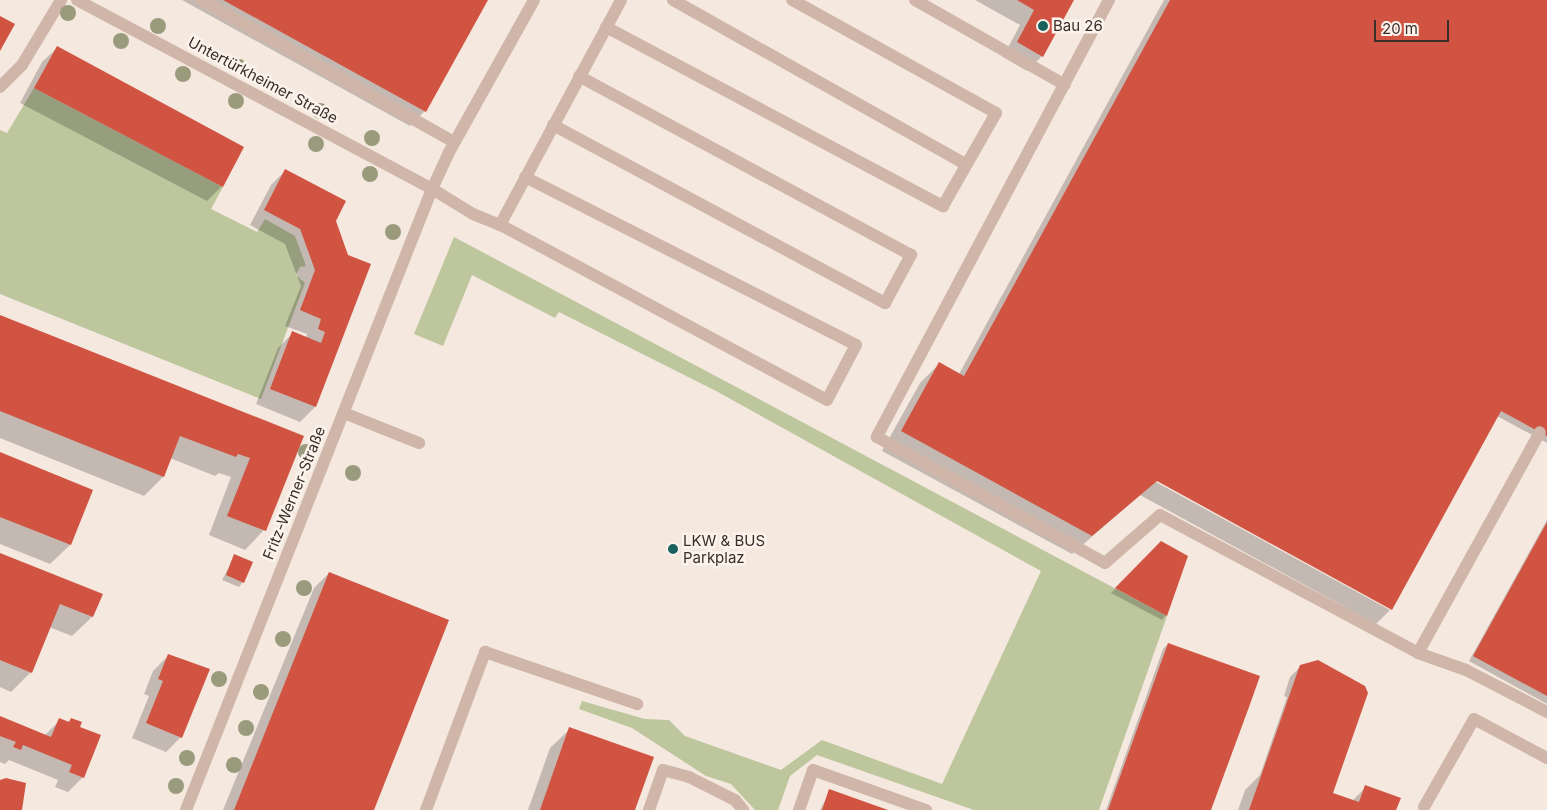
<!DOCTYPE html>
<html>
<head>
<meta charset="utf-8">
<style>
	body { margin:0 }
	#map { position:relative; width:1547px; height:810px; overflow:hidden; background:#f5e8df; font-family:Inter,sans-serif }
	div>[style] { position:absolute }
	.green>* { inset:0; background:#bdc69d }
	.shadow>* { inset:0; background:#0003 }
	.building>* { inset:0; background:#d05441 }
	.lane>* { height:12px; margin:-6px; padding:0 6px; transform-origin:6px; border-radius:6px; background:#cfb6a9 }
	.street>* { height:12px; margin:-6px; padding:0 6px; transform-origin:6px; border-radius:6px; background:#cfb6a9 }
	.trees>* { width:16px; height:16px; margin:-8px; border-radius:50%; background:#9a9b7c }
	.dots>* { width:14px; height:14px; translate:-50% -50%; box-sizing:border-box; border:2px solid #fcf3ec; border-radius:50% }
	span { translate:-50% -50%; white-space:nowrap; text-align:center; line-height:1.15; -webkit-text-stroke:5px #fcf3ec; paint-order:stroke }
	.poi-label { font-size:15px; color:#3b2d29 }
	.left { translate:0 -50%; text-align:left }
	.street-label { font-size:15px; color:#3b2d29 }
	.scale { position:absolute; left:1374px; top:20px; width:75px; height:22px; box-sizing:border-box; border:2px solid #3b2d29; border-top:0; padding-left:6px; font-size:15px; line-height:18px; white-space:nowrap; color:#3b2d29; -webkit-text-stroke:4px #fcf3ec; paint-order:stroke }
</style>
</head>
<body>
<div id="map">
	<div class="green">
		<i style="clip-path:polygon(34px 88px,223px 187px,211px 209px,257px 232px,265px 219px,295px 236px,306px 266px,300px 267px,296px 275px,305px 283px,261px 399px,0 294px,0 130px,7px 133px)"></i>
		<i style="clip-path:polygon(454px 237px,1167px 616px,1099px 810px,974px 810px,817px 755px,790px 776px,778px 810px,755px 810px,731px 784px,706px 776px,632px 728px,579px 709px,582px 701px,645px 719px,669px 720px,685px 736px,781px 770px,822px 740px,942px 784px,1041px 571px,716px 391px,559px 312px,555px 318px,472px 275px,443px 346px,414px 334px)"></i>
	</div>
	<div class="shadow">
		<i style="clip-path:polygon(182px 0,487px 0,425px 111px,410px 126px)"></i>
		<i style="clip-path:polygon(975px 0,1072px 0,1042px 56px,1027px 71px,1003px 57px,1020px 25px)"></i>
		<i style="clip-path:polygon(1164px 0,1547px 0,1547px 443px,1497px 416px,1154px 481px,1390px 610px,1376px 624px,1140px 495px,1072px 554px,882px 451px,920px 383px,939px 364px,959px 374px)"></i>
		<i style="clip-path:polygon(57px 48px,243px 147px,222px 186px,207px 201px,20px 103px,42px 62px)"></i>
		<i style="clip-path:polygon(286px 170px,335px 221px,348px 256px,369px 265px,315px 407px,300px 422px,256px 404px,278px 348px,293px 333px,306px 338px,307px 334px,285px 326px,301px 286px,285px 244px,250px 225px,271px 185px)"></i>
		<i style="clip-path:polygon(0 316px,303px 437px,264px 530px,245px 550px,209px 535px,231px 477px,219px 473px,215px 476px,170px 458px,163px 477px,144px 496px,0 438px)"></i>
		<i style="clip-path:polygon(0 453px,92px 490px,70px 545px,50px 564px,0 544px)"></i>
		<i style="clip-path:polygon(1547px 520px,1547px 704px,1469px 661px)"></i>
		<i style="clip-path:polygon(1161px 542px,1166px 615px,1162px 620px,1111px 593px)"></i>
		<i style="clip-path:polygon(0 554px,101px 595px,92px 617px,72px 636px,49px 627px,31px 672px,11px 692px,0 687px)"></i>
		<i style="clip-path:polygon(235px 556px,243px 582px,239px 587px,222px 580px)"></i>
		<i style="clip-path:polygon(329px 573px,373px 810px,223px 810px,314px 588px)"></i>
		<i style="clip-path:polygon(1168px 644px,1210px 810px,1106px 810px,1163px 649px)"></i>
		<i style="clip-path:polygon(168px 656px,181px 737px,166px 752px,132px 738px,149px 696px,144px 694px,153px 671px)"></i>
		<i style="clip-path:polygon(1301px 666px,1330px 793px,1352px 801px,1366px 787px,1395px 810px,1238px 810px,1245px 790px,1260px 775px,1287px 697px,1284px 696px,1290px 677px)"></i>
		<i style="clip-path:polygon(0 718px,45px 735px,60px 720px,80px 723px,83px 777px,68px 792px,55px 787px,58px 780px,9px 760px,5px 764px,0 762px)"></i>
		<i style="clip-path:polygon(570px 729px,634px 810px,528px 810px,550px 748px)"></i>
		<i style="clip-path:polygon(830px 791px,885px 810px,820px 810px)"></i>
	</div>
	<div class="building">
		<i style="clip-path:polygon(223px 0,488px 0,426px 112px)"></i>
		<i style="clip-path:polygon(1017px 0,1074px 0,1043px 57px,1017px 42px,1034px 10px)"></i>
		<i style="clip-path:polygon(1170px 0,1547px 0,1547px 436px,1501px 411px,1392px 610px,1157px 481px,1092px 536px,901px 431px,939px 362px,964px 376px)"></i>
		<i style="clip-path:polygon(0 16px,15px 24px,0 51px)"></i>
		<i style="clip-path:polygon(57px 46px,244px 147px,223px 187px,34px 88px)"></i>
		<i style="clip-path:polygon(285px 169px,346px 201px,336px 221px,348px 255px,371px 264px,316px 407px,270px 389px,292px 331px,321px 343px,325px 332px,318px 329px,321px 319px,300px 310px,315px 270px,300px 229px,264px 210px)"></i>
		<i style="clip-path:polygon(0 315px,304px 436px,266px 531px,227px 516px,250px 458px,238px 454px,236px 457px,180px 436px,164px 477px,0 411px)"></i>
		<i style="clip-path:polygon(0 452px,93px 490px,71px 545px,0 517px)"></i>
		<i style="clip-path:polygon(1547px 522px,1547px 696px,1473px 656px)"></i>
		<i style="clip-path:polygon(1161px 541px,1188px 556px,1167px 616px,1115px 588px)"></i>
		<i style="clip-path:polygon(0 553px,103px 594px,93px 617px,60px 604px,32px 673px,0 660px)"></i>
		<i style="clip-path:polygon(234px 554px,253px 562px,244px 583px,226px 575px)"></i>
		<i style="clip-path:polygon(329px 572px,449px 620px,374px 810px,234px 810px)"></i>
		<i style="clip-path:polygon(1168px 643px,1260px 676px,1249px 707px,1211px 810px,1108px 810px)"></i>
		<i style="clip-path:polygon(168px 654px,210px 669px,182px 738px,146px 723px,163px 681px,158px 679px)"></i>
		<i style="clip-path:polygon(1318px 660px,1365px 686px,1368px 693px,1333px 793px,1359px 802px,1365px 785px,1401px 798px,1396px 810px,1249px 810px,1300px 665px)"></i>
		<i style="clip-path:polygon(0 716px,51px 737px,59px 718px,69px 722px,71px 718px,82px 722px,80px 727px,101px 735px,84px 778px,69px 772px,72px 765px,23px 745px,21px 750px,13px 747px,16px 742px,0 736px)"></i>
		<i style="clip-path:polygon(569px 727px,654px 757px,635px 810px,540px 810px)"></i>
		<i style="clip-path:polygon(6px 778px,26px 783px,22px 810px,0 810px,0 780px)"></i>
		<i style="clip-path:polygon(829px 789px,888px 810px,822px 810px)"></i>
	</div>
	<div class="lane">
		<i style="left:201px;top:0;width:290px;rotate:29.3deg"></i>
		<i style="left:673px;top:0;width:335px;rotate:29.3deg"></i>
		<i style="left:915px;top:0;width:172px;rotate:29.5deg"></i>
		<i style="left:1109px;top:0;width:495px;rotate:118deg"></i>
		<i style="left:877px;top:437px;width:260px;rotate:28.9deg"></i>
		<i style="left:1105px;top:563px;width:73px;rotate:-41.1deg"></i>
		<i style="left:1160px;top:515px;width:293px;rotate:28.1deg"></i>
		<i style="left:1418px;top:653px;width:252px;rotate:-61.1deg"></i>
		<i style="left:606px;top:27px;width:382px;rotate:28deg"></i>
		<i style="left:943px;top:206px;width:107px;rotate:-60.3deg"></i>
		<i style="left:996px;top:113px;width:233px;rotate:-151deg"></i>
		<i style="left:0;top:87px;width:31px;rotate:-45deg"></i>
		<i style="left:22px;top:65px;width:76px;rotate:-59deg"></i>
		<i style="left:553px;top:125px;width:377px;rotate:28.2deg"></i>
		<i style="left:885px;top:303px;width:55px;rotate:-61.6deg"></i>
		<i style="left:911px;top:255px;width:377px;rotate:-151.7deg"></i>
		<i style="left:525px;top:177px;width:371px;rotate:26.9deg"></i>
		<i style="left:856px;top:345px;width:62px;rotate:117.8deg"></i>
		<i style="left:827px;top:400px;width:371px;rotate:-151.8deg"></i>
		<i style="left:500px;top:225px;width:29px;rotate:-158deg"></i>
		<i style="left:473px;top:214px;width:48px;rotate:-148.6deg"></i>
		<i style="left:432px;top:189px;width:38px;rotate:-65deg"></i>
		<i style="left:448px;top:154px;width:176px;rotate:-60.8deg"></i>
		<i style="left:500px;top:225px;width:255px;rotate:-61.7deg"></i>
		<i style="left:344px;top:413px;width:81px;rotate:21.8deg"></i>
		<i style="left:1418px;top:653px;width:51px;rotate:19.5deg"></i>
		<i style="left:1466px;top:670px;width:91px;rotate:27.4deg"></i>
		<i style="left:1424px;top:807px;width:101px;rotate:-60.4deg"></i>
		<i style="left:1474px;top:719px;width:83px;rotate:28.1deg"></i>
		<i style="left:426px;top:810px;width:169px;rotate:-69.5deg"></i>
		<i style="left:485px;top:652px;width:161px;rotate:18.9deg"></i>
		<i style="left:649px;top:810px;width:42px;rotate:-70.7deg"></i>
		<i style="left:663px;top:770px;width:27px;rotate:15deg"></i>
		<i style="left:689px;top:777px;width:51px;rotate:26.6deg"></i>
		<i style="left:735px;top:800px;width:13px;rotate:51deg"></i>
		<i style="left:799px;top:810px;width:42px;rotate:-70.7deg"></i>
		<i style="left:813px;top:770px;width:120px;rotate:19.5deg"></i>
	</div>
	<div class="street">
		<i style="left:77px;top:0;width:402px;rotate:28deg"></i>
		<i style="left:432px;top:189px;width:668px;rotate:111.61deg"></i>
	</div>
	<div class="trees">
		<i style="left:68px;top:13px"></i>
		<i style="left:158px;top:26px"></i>
		<i style="left:121px;top:41px"></i>
		<i style="left:239px;top:67px"></i>
		<i style="left:183px;top:74px"></i>
		<i style="left:236px;top:101px"></i>
		<i style="left:320px;top:111px"></i>
		<i style="left:372px;top:138px"></i>
		<i style="left:316px;top:144px"></i>
		<i style="left:370px;top:174px"></i>
		<i style="left:393px;top:232px"></i>
		<i style="left:306px;top:452px"></i>
		<i style="left:353px;top:473px"></i>
		<i style="left:304px;top:588px"></i>
		<i style="left:283px;top:639px"></i>
		<i style="left:219px;top:679px"></i>
		<i style="left:261px;top:692px"></i>
		<i style="left:246px;top:728px"></i>
		<i style="left:187px;top:758px"></i>
		<i style="left:234px;top:765px"></i>
		<i style="left:176px;top:786px"></i>
	</div>
	<div class="dots">
		<i style="left:1043px;top:26px;background:#1a615e"></i>
		<i style="left:673px;top:549px;background:#1a615e"></i>
	</div>
	<div class="poi-label">
		<span class="left" style="left:1053px;top:26px">Bau 26</span>
		<span class="left" style="left:683px;top:549px">LKW &amp; BUS<br>Parkplaz</span>
	</div>
	<div class="street-label">
		<span style="left:263px;top:80px;rotate:28deg">Untertürkheimer Straße</span>
		<span style="left:294px;top:493px;rotate:-68deg">Fritz-Werner-Straße</span>
	</div>
	<div class="scale">20 m</div>
</div>
</body>
</html>
